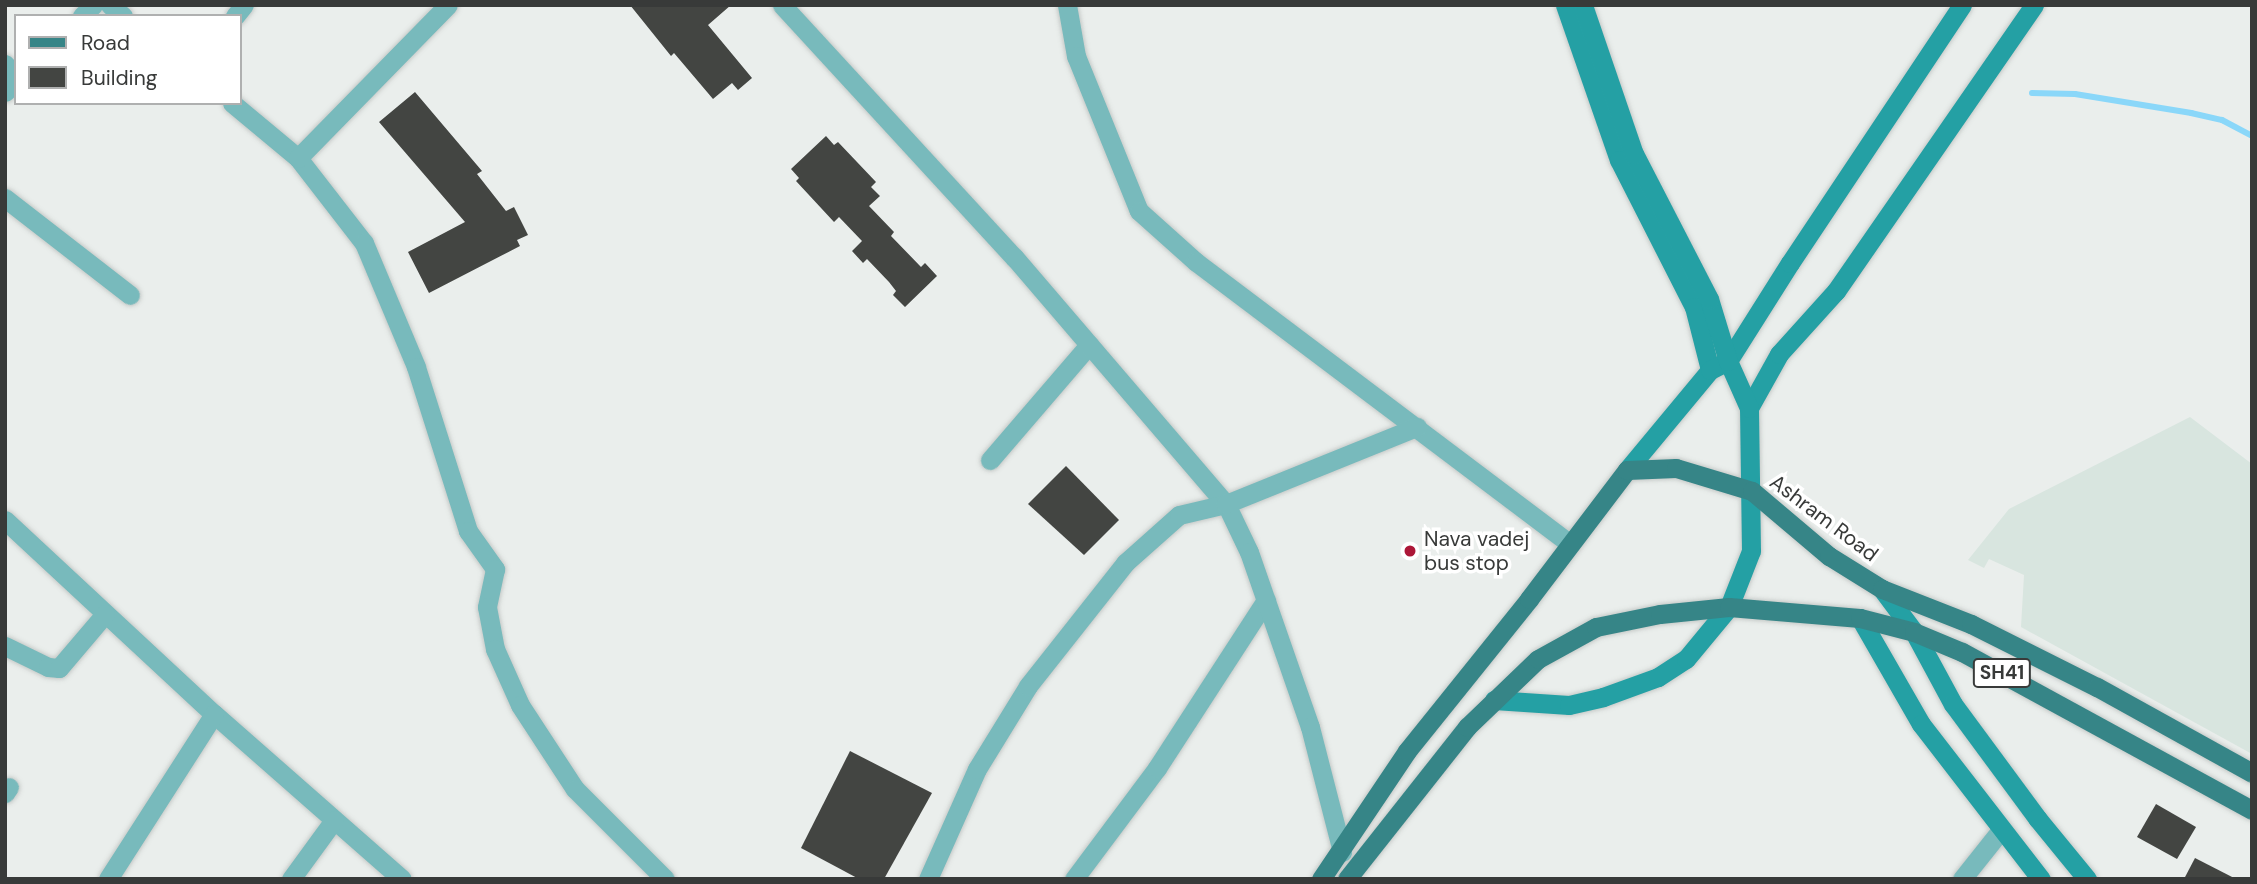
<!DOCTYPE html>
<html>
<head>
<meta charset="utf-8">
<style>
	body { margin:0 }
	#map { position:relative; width:2257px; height:884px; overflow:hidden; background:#eaeeec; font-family:"DM Sans",sans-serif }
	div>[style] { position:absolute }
	.built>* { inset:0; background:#d8e5df }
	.stream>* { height:6px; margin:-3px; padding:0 3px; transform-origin:3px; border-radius:3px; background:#8ad7f9 }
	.building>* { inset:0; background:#434542 }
	.roads { filter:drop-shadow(0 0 2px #c6cac8) drop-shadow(0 0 2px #c6cac8) }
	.minor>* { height:19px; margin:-9.5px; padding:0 9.5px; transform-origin:9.5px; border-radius:9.5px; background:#78babc }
	.tertiary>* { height:19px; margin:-9.5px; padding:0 9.5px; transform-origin:9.5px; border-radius:9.5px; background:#78babc }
	.secondary>* { height:19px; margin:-9.5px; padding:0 9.5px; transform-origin:9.5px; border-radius:9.5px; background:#24a0a4 }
	.primary>* { height:19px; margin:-9.5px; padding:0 9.5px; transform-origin:9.5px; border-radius:9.5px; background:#368587 }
	.dots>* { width:19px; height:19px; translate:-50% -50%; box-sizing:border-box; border:4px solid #fff; border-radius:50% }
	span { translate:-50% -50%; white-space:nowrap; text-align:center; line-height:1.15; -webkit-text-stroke:7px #fff; paint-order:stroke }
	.shield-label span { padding:2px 5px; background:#fff; border:2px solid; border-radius:5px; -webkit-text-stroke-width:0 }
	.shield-label { font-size:19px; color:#383a39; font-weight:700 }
	.street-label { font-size:21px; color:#383a39 }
	.poi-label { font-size:21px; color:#383a39 }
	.left { translate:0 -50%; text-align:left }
	.frame { position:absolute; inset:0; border:7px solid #383a39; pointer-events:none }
	.legend { position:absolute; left:14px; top:14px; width:228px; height:91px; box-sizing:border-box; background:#fff; border:2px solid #afb0b0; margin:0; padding:9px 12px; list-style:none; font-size:21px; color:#383a39 }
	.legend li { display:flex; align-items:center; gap:14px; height:35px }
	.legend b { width:35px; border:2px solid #afb0b0 }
</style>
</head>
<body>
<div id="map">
	<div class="built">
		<i style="clip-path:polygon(2190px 417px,2252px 464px,2252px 754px,2021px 627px,2024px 575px,1989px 559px,1984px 568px,1968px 560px,2009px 509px)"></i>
	</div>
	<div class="stream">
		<i style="left:2032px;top:93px;width:43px;rotate:1.3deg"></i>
		<i style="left:2075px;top:94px;width:118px;rotate:9.3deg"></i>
		<i style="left:2191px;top:113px;width:32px;rotate:13deg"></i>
		<i style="left:2222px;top:120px;width:34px;rotate:28deg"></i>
	</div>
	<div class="building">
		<i style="clip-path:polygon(630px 5px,731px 5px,708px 25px,752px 78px,738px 90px,732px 83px,713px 99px,674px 53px,671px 56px)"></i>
		<i style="clip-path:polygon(415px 92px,482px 171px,477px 174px,506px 211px,514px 207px,528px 235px,517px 240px,520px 246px,429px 293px,408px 252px,465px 222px,379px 122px)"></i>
		<i style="clip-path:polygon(826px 136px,834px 145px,838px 142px,876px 182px,871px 187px,880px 196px,869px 206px,894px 232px,891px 236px,921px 267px,925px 263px,937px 276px,905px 307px,893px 295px,896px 291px,889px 282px,867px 259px,863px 263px,852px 251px,862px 241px,839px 217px,834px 222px,796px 181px,799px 178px,791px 169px)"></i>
		<i style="clip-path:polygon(1066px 466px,1119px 520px,1084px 555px,1028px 504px)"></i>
		<i style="clip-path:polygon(850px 751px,932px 793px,884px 879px,859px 879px,801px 848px)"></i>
		<i style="clip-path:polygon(2156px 804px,2196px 827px,2177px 859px,2137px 837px)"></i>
		<i style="clip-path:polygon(2195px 858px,2236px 879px,2184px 879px)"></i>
	</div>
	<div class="roads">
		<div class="minor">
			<i style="left:110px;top:5px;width:17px;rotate:40deg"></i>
			<i style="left:235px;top:16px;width:14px;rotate:-51deg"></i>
			<i style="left:5px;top:64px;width:20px;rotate:57deg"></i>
			<i style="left:232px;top:103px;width:86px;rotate:39.8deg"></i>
			<i style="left:298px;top:158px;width:108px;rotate:52.2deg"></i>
			<i style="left:364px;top:243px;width:134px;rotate:67.2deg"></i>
			<i style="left:416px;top:367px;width:172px;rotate:72.4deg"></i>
			<i style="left:468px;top:531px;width:47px;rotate:54.6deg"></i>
			<i style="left:495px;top:569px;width:39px;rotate:102deg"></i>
			<i style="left:487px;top:607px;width:43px;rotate:79.2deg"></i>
			<i style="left:495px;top:649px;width:61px;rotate:65.9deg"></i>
			<i style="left:520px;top:705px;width:100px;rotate:56.8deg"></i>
			<i style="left:575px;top:789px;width:127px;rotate:45deg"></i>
			<i style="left:298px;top:158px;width:214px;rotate:-45.6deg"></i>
			<i style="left:5px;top:198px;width:158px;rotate:37.8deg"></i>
			<i style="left:990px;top:460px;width:152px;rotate:-49.3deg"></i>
			<i style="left:5px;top:520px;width:285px;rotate:42.9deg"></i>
			<i style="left:214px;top:714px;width:250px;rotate:41.3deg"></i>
			<i style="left:5px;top:646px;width:48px;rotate:26deg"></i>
			<i style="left:48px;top:667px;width:11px;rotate:5deg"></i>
			<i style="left:59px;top:668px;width:71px;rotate:-49.6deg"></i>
			<i style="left:5px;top:793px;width:7px;rotate:-56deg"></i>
			<i style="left:108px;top:879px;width:196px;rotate:-57.3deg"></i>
			<i style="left:291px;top:879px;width:73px;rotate:-53.9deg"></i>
			<i style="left:1074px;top:879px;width:139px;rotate:-53.2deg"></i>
			<i style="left:1157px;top:768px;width:200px;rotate:-57deg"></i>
			<i style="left:1962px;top:879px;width:63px;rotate:-51.5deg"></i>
		</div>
		<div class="tertiary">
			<i style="left:782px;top:5px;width:343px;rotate:47.4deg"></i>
			<i style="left:1014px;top:257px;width:326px;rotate:49.4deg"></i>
			<i style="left:1226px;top:504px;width:53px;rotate:64.4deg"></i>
			<i style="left:1249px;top:552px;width:185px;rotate:70.8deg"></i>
			<i style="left:1310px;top:727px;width:129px;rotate:75.6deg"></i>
			<i style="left:1067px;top:5px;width:52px;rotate:80deg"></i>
			<i style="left:1076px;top:56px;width:167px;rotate:67.9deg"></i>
			<i style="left:1139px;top:211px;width:76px;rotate:41.8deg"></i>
			<i style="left:1196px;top:262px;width:468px;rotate:37deg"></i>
			<i style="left:82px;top:16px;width:16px;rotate:-45deg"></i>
			<i style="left:5px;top:92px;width:16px;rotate:-45deg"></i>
			<i style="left:928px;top:879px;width:120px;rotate:-66deg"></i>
			<i style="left:977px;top:769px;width:97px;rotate:-58.4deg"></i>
			<i style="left:1028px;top:686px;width:157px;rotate:-51.7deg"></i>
			<i style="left:1125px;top:563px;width:72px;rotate:-41.6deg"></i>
			<i style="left:1179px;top:515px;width:48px;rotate:-13.2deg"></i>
			<i style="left:1226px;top:504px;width:206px;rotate:-22deg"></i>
		</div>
		<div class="secondary">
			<i style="left:1565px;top:5px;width:164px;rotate:70.8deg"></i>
			<i style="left:1619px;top:160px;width:165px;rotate:63deg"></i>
			<i style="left:1694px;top:307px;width:65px;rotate:75.7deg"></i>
			<i style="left:1749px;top:408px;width:62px;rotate:-60.9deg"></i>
			<i style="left:1779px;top:354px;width:85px;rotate:-47.9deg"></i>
			<i style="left:1836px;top:291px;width:348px;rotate:-55.3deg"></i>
			<i style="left:1627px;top:470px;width:130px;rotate:-50.3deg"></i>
			<i style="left:1710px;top:370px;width:20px;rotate:-27deg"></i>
			<i style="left:1728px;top:361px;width:116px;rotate:-57.7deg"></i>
			<i style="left:1790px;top:263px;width:310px;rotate:-56.3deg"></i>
			<i style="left:1882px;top:589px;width:54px;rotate:53.3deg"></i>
			<i style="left:1914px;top:632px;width:82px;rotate:61.6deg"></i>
			<i style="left:1953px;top:704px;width:142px;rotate:53.6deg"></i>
			<i style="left:2037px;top:818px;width:79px;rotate:50.7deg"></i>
			<i style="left:1860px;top:618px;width:122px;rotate:60.1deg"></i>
			<i style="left:1921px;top:724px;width:196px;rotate:52.3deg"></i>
			<i style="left:1494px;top:700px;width:75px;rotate:3.8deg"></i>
			<i style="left:1569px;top:705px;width:35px;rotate:-13deg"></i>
			<i style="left:1603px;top:697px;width:59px;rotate:-20deg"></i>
			<i style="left:1658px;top:677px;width:33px;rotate:-33deg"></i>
			<i style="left:1686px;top:659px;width:67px;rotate:-50.4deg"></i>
			<i style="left:1729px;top:607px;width:60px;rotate:-68.6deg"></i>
			<i style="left:1751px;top:551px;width:143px;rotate:-90.8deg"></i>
			<i style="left:1749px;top:408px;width:51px;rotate:-114.1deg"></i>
			<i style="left:1728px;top:361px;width:65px;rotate:-107deg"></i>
			<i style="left:1709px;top:299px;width:163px;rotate:-117.3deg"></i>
			<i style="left:1634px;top:154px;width:157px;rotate:-108.9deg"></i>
		</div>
		<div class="primary">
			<i style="left:1321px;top:879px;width:154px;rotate:-56.1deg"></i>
			<i style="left:1407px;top:751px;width:195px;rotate:-51.2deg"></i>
			<i style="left:1529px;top:599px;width:162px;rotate:-52.8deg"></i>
			<i style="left:1627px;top:470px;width:49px;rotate:-2.3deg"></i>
			<i style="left:1676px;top:468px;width:79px;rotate:16.8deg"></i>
			<i style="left:1752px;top:491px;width:101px;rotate:40.2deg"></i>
			<i style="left:1829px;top:556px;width:62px;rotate:31.9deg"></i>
			<i style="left:1882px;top:589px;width:96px;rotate:21.5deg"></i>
			<i style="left:1971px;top:624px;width:141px;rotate:26.6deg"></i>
			<i style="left:2097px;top:687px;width:177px;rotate:29deg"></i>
			<i style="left:1347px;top:879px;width:194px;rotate:-51.7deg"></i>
			<i style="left:1467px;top:727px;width:98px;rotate:-43.8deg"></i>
			<i style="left:1538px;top:659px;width:66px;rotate:-28.9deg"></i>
			<i style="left:1596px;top:627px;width:65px;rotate:-11.5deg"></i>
			<i style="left:1660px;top:614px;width:69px;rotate:-5.8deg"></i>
			<i style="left:1729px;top:607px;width:131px;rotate:4.8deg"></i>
			<i style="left:1860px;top:618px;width:56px;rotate:14.5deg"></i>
			<i style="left:1914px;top:632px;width:52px;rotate:22.6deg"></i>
			<i style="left:1962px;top:652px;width:330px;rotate:28.6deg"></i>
		</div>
	</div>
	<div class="dots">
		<i style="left:1410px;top:551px;background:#ac1637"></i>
	</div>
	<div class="shield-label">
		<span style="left:2002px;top:673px">SH41</span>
	</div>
	<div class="street-label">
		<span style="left:1824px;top:518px;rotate:37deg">Ashram Road</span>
	</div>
	<div class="poi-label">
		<span class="left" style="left:1424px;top:551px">Nava vadej<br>bus stop</span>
	</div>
	<div class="frame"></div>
	<ul class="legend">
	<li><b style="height:9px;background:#368587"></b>Road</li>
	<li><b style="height:19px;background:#434542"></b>Building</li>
	</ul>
</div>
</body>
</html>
